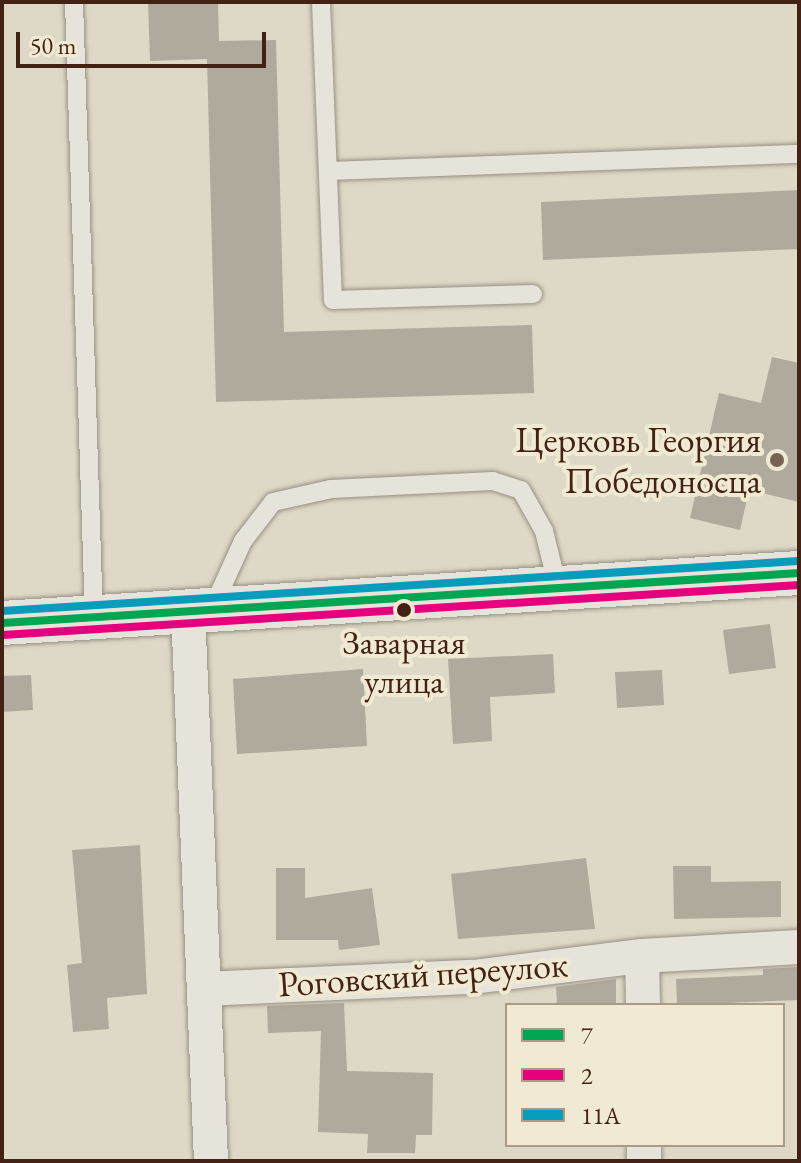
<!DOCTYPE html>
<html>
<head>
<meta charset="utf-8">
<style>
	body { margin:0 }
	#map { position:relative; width:801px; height:1163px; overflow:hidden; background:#ded9c6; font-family:"EB Garamond",serif }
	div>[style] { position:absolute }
	.building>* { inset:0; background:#b0aa9d }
	.roads { filter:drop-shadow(0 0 2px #979084) drop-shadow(0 0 2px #979084) }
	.service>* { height:18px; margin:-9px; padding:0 9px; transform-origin:9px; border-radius:9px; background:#e6e3da }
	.minor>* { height:34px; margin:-17px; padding:0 17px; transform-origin:17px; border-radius:17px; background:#e6e3da }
	.secondary>* { height:44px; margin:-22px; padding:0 22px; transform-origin:22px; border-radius:22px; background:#e6e3da }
	.bus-1>* { height:8px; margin:-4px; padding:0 4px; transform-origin:4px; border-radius:4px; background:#00a651 }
	.bus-2>* { height:8px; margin:-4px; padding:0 4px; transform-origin:4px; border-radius:4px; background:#e5007d }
	.bus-3>* { height:8px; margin:-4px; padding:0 4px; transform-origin:4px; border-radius:4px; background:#079cbc }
	.dots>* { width:22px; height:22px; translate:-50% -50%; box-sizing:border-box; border:4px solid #f1ead3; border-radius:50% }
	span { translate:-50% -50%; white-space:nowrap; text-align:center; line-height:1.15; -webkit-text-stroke:8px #f1ead3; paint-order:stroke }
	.bus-label { font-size:34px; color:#432215 }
	.poi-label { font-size:36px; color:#432215 }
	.right { translate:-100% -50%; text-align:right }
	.street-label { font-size:36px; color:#432215 }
	.frame { position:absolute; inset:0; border:4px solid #432215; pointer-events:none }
	.legend { position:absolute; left:505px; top:1003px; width:280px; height:144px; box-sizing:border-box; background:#f1ead3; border:2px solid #ab9a87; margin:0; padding:10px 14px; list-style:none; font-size:24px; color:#432215 }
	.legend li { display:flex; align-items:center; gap:16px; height:40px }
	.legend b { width:40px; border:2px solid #ab9a87 }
	.scale { position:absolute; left:16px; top:32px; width:250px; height:36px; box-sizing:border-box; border:4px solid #432215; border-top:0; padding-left:10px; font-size:24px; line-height:28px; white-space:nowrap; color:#432215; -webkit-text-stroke:6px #f1ead3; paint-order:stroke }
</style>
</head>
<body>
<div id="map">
	<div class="building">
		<i style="clip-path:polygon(148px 2px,218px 2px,219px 41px,276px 40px,284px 332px,532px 325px,534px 393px,216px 402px,207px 59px,150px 61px)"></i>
		<i style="clip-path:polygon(799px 190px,799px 249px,543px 260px,541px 202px)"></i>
		<i style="clip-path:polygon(772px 357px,799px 363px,799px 502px,749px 490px,740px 530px,690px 518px,719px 393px,761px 403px)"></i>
		<i style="clip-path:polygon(770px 624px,776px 668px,729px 674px,723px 630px)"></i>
		<i style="clip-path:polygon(553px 654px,555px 693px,490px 697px,492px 741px,453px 744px,448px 659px)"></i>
		<i style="clip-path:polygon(363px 669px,367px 746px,237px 754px,233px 679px)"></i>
		<i style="clip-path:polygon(662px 670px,664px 705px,617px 708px,615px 672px)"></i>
		<i style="clip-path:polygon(31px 675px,33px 710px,2px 712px,2px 676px)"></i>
		<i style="clip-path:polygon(140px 845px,147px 994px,107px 998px,109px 1029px,73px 1032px,67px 965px,82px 963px,72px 850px)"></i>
		<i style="clip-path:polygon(586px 858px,595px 929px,458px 939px,451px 874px)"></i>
		<i style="clip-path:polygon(673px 866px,711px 866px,711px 882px,781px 881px,781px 917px,674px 919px)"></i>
		<i style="clip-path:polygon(276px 868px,305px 868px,305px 898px,372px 888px,380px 945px,339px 950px,338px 940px,276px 940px)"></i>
		<i style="clip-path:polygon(799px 967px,799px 1000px,677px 1005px,676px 979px,763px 975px,763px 969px)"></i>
		<i style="clip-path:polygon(616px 979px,616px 1005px,557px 1005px,556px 987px)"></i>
		<i style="clip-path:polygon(344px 1003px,347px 1071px,433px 1073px,432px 1135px,416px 1135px,415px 1153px,367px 1153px,368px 1134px,318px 1132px,321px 1031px,268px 1033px,267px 1006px)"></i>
	</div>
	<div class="roads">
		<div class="service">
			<i style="left:74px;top:2px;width:615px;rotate:88.14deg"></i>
			<i style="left:321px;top:2px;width:298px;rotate:87.7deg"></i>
			<i style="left:333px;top:300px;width:200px;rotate:-1.7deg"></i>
			<i style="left:331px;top:171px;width:468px;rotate:-2.1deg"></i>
			<i style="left:212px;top:609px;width:75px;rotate:-65.5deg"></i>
			<i style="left:243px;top:541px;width:49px;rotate:-52.4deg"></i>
			<i style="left:273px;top:502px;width:59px;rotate:-12.6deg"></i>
			<i style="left:331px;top:489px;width:162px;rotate:-2.8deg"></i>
			<i style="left:493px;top:481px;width:29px;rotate:18deg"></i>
			<i style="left:521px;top:490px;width:47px;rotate:60.7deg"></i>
			<i style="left:544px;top:531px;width:59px;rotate:76.2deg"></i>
		</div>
		<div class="minor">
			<i style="left:188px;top:610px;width:551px;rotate:87.61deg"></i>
			<i style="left:642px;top:956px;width:49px;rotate:88.8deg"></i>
			<i style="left:204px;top:989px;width:269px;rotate:-2.6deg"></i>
			<i style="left:473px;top:977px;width:170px;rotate:-7.1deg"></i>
			<i style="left:642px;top:956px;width:157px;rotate:-3.3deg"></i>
			<i style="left:644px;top:1145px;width:16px;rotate:90deg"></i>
		</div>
		<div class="secondary">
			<i style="left:2px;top:623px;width:799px;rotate:-3.59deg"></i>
		</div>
	</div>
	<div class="bus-1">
		<i style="left:2px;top:623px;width:799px;rotate:-3.59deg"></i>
	</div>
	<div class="bus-2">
		<i style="left:3px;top:635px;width:798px;rotate:-3.59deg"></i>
	</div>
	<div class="bus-3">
		<i style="left:2px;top:611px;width:798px;rotate:-3.59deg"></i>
	</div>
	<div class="dots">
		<i style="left:777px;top:460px;background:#796253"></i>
		<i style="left:404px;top:610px;background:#432215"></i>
	</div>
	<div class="bus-label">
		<span style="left:404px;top:662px">Заварная<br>улица</span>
	</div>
	<div class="poi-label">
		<span class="right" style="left:761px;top:460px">Церковь Георгия<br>Победоносца</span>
	</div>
	<div class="street-label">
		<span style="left:423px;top:974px;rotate:-4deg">Роговский переулок</span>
	</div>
	<div class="frame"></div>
	<ul class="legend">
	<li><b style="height:10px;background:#00a651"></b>7</li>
	<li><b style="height:10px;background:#e5007d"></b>2</li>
	<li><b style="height:10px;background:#079cbc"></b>11А</li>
	</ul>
	<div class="scale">50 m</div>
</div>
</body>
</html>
